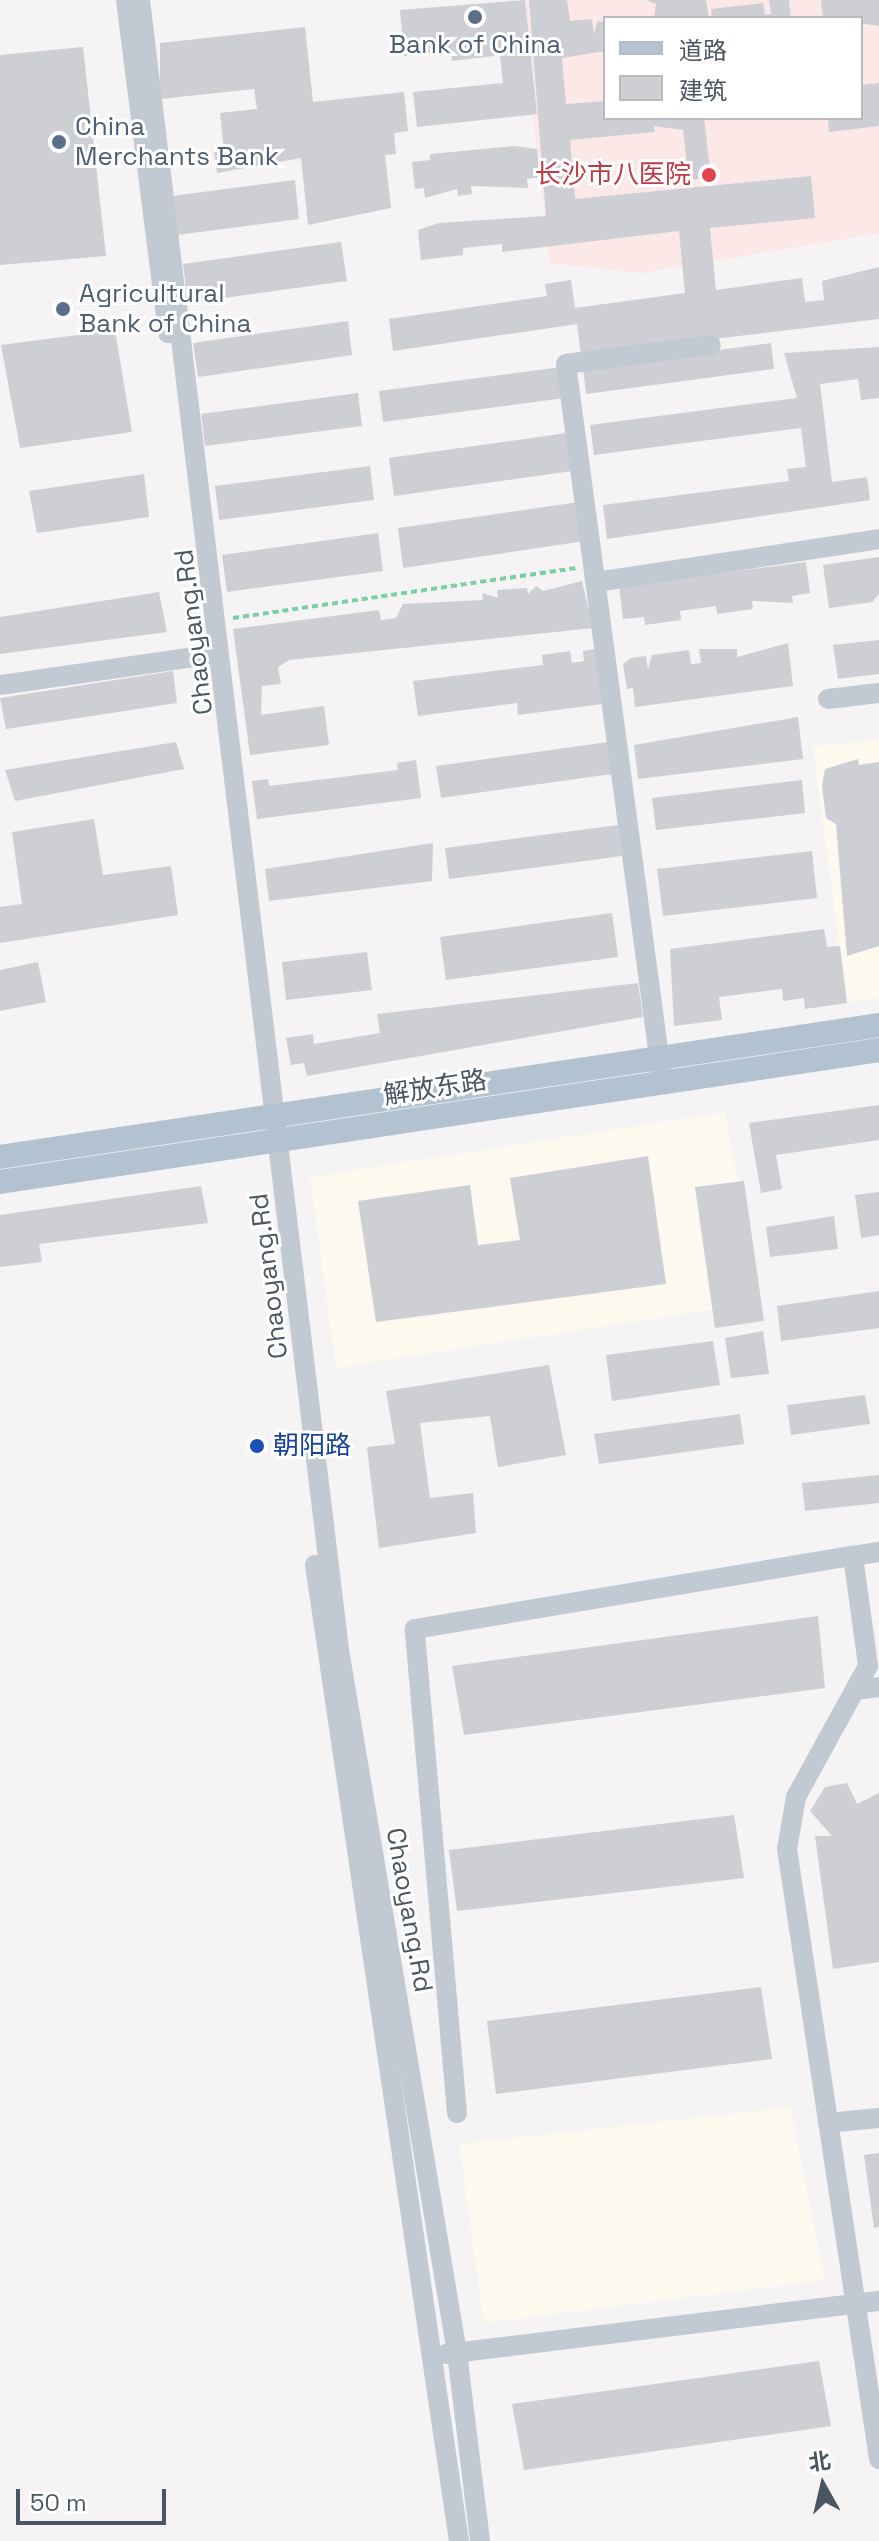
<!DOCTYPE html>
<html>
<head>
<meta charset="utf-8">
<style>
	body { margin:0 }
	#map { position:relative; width:879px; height:2541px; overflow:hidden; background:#f5f3f3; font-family:"Space Grotesk","Noto Sans SC",sans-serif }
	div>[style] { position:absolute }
	.commercial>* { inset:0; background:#fdf9ef }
	.medical>* { inset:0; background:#fce8e6 }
	.building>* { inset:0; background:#cdcfd5 }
	.path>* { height:4px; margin-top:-2px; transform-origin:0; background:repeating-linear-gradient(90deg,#7ad0a6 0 6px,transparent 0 10px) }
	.minor>* { height:20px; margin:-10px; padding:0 10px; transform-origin:10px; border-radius:10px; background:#c1cad2 }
	.major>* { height:24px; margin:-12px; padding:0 12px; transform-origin:12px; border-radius:12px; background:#b3c2d1 }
	.dots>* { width:22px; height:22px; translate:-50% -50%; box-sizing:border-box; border:4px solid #fff; border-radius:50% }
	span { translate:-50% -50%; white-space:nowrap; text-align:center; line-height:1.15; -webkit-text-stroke:6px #fff; paint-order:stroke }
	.service-label { font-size:26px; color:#4e5e75 }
	.left { translate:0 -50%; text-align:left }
	.health-label { font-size:26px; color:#be3a42 }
	.right { translate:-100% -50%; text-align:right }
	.street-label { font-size:26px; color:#4a5661 }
	.transit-label { font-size:26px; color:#164399 }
	.legend { position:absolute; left:603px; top:16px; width:260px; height:104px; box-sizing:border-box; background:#fff; border:2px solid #b7bbc0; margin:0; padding:10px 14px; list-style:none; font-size:24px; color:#4a5661 }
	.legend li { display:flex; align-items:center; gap:16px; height:40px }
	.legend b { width:40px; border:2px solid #b7bbc0 }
	.north { position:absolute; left:783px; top:2445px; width:80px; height:80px; -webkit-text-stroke:6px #fff; paint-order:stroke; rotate:352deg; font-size:22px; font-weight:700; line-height:32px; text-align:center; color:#4a5661 }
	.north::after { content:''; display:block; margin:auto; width:28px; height:36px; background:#4a5661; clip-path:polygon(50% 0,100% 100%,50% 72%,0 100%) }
	.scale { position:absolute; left:16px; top:2489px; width:150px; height:36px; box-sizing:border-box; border:4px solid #4a5661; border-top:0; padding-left:10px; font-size:24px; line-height:28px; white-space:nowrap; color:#4a5661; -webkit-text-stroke:6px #fff; paint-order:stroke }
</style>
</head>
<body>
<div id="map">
	<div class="commercial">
		<i style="clip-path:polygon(879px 739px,879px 998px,847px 1003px,813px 747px)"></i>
		<i style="clip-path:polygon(725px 1112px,761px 1302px,336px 1368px,310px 1177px)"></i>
		<i style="clip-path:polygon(790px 2107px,825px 2280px,484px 2323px,459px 2144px)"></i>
	</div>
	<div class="medical">
		<i style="clip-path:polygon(evenodd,520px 0,879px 0,879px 233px,640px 273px,550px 263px,520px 0,605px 18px,861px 18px,861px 118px,605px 118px,605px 18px)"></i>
	</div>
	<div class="building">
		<i style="clip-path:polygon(525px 0,537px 114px,417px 127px,413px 92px,503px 83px,499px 48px,494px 56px,452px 61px,451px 51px,404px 56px,400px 10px)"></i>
		<i style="clip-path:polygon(529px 0,567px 0,570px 21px,592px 19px,594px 35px,597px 22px,605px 21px,605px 51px,562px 58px,566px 104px,605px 101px,605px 118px,704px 118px,711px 178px,689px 180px,683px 130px,654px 126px,655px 132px,570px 140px,575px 199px,811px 176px,815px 218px,710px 228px,716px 290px,802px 278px,805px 302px,824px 300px,822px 281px,879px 267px,879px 319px,581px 355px,577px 324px,393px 351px,389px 319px,547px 296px,545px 284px,571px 280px,575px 308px,685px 293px,679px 231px,502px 252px,502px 244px,463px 248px,463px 255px,421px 260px,418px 230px,439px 223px,546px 216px)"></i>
		<i style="clip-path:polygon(646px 0,706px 0,709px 18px,654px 18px,656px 4px)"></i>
		<i style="clip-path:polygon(769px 0,789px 0,791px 18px,712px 18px,711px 9px,763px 3px,765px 15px,771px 14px)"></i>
		<i style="clip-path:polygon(821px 0,879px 0,879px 26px,823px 18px)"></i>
		<i style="clip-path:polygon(305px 27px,313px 102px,404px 92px,408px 131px,394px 133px,396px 154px,385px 155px,391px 208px,308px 225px,301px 158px,217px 173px,214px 152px,224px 151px,220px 113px,257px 109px,254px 89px,160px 99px,160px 43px)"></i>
		<i style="clip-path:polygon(83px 47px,106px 256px,0 265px,0 55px)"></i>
		<i style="clip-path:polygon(879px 83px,879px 126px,829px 132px,828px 118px,861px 118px,861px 85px)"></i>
		<i style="clip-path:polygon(514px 146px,537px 149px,540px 177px,527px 179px,528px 188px,471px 186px,472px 194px,458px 196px,457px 189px,425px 198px,424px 188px,415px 189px,412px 162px,430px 160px,430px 154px)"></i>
		<i style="clip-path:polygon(295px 180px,299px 219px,177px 235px,172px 196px)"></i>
		<i style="clip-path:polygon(341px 242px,347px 281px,188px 303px,183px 264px)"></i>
		<i style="clip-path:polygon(348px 321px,352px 355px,198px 377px,193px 343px)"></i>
		<i style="clip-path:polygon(115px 330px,132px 432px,20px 448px,1px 345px)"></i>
		<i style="clip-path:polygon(771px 343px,774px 369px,586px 394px,583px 368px)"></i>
		<i style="clip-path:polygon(879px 347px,879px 398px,861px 400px,858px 379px,820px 384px,832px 482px,867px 477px,870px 500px,607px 539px,603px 505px,789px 481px,787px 469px,806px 467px,801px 428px,594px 455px,590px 425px,797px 398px,784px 353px)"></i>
		<i style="clip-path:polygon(561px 367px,565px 398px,383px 422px,379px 391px)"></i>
		<i style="clip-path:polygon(358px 393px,362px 426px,205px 446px,201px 414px)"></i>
		<i style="clip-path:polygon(567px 433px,572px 471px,394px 496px,389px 458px)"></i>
		<i style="clip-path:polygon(370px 466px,374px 500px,219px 520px,215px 486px)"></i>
		<i style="clip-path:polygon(144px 474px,149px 517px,37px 533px,29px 491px)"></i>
		<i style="clip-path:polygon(579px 502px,585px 541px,403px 568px,398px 528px)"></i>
		<i style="clip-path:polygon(378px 533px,383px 571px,227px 592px,222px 555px)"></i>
		<i style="clip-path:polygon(879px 557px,879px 594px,872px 602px,829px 608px,823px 565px)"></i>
		<i style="clip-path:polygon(806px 562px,810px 593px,792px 596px,793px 603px,752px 601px,753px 609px,717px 614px,716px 606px,680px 611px,681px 620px,645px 625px,644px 617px,623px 619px,619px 586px)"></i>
		<i style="clip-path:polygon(582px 581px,593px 628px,289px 660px,278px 667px,281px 684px,262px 686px,261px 715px,324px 706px,329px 745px,250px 755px,233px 629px,379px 610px,381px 620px,396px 618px,403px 604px,483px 600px,482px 593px,498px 598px,497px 590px,527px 588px,528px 594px,536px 586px,543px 591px)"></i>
		<i style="clip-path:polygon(159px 592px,167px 632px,0 654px,0 617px)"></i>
		<i style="clip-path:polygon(879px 640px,879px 674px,838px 679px,833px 645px)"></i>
		<i style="clip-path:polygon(788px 643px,793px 686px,635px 707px,633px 688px,627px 689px,623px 664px,631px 658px,646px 656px,648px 670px,652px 655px,689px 650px,691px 664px,701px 663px,699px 649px,737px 649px,737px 657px)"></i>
		<i style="clip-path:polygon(595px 649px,602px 704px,518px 715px,517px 703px,418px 716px,413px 681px,543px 665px,542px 655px,570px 651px,572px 663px,584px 661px,583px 651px)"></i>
		<i style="clip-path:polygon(173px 671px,177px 703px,6px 729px,0 698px)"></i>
		<i style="clip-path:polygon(798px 717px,803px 759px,638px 779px,634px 745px)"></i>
		<i style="clip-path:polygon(176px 742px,184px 769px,15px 801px,5px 770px)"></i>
		<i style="clip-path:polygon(608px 742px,612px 774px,441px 798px,436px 766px)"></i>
		<i style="clip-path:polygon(858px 759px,859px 765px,879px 762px,879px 946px,847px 956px,836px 824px,826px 818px,822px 786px,825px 769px)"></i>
		<i style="clip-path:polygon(416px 760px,421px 798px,257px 819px,252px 781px,268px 779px,269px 786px,398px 770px,397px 763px)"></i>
		<i style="clip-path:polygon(802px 780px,805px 813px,656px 830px,652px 798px)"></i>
		<i style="clip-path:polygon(94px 819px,103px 875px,171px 866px,178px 915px,0 943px,0 907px,22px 904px,12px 832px)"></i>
		<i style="clip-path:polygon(618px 825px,622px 856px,449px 879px,445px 848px)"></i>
		<i style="clip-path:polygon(433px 843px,432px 881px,269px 901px,265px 869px)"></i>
		<i style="clip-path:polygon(812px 851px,817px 898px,663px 916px,657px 869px)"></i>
		<i style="clip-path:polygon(612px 913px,618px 957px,446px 980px,440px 937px)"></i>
		<i style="clip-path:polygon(824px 929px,827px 947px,840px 946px,847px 1003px,805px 1009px,804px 998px,783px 1001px,782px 989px,719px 997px,722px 1020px,674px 1026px,670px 949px)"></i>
		<i style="clip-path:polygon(367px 952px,372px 990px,286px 1000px,282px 962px)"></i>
		<i style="clip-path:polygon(38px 962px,46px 1002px,0 1011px,0 970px)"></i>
		<i style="clip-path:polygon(638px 983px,643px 1017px,307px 1076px,304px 1063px,291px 1065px,286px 1038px,313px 1034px,314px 1044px,380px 1033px,377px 1014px)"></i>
		<i style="clip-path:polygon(879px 1105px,879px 1140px,776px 1155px,782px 1189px,761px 1193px,749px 1123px)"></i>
		<i style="clip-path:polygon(648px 1156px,666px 1284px,376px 1322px,358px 1201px,470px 1185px,478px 1245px,520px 1240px,510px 1178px)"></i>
		<i style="clip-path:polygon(744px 1181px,764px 1321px,715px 1328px,695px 1187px)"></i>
		<i style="clip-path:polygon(201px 1186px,208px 1223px,39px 1244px,42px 1262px,0 1267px,0 1215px)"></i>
		<i style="clip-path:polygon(879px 1192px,879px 1235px,861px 1238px,855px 1195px)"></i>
		<i style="clip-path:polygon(834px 1216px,838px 1249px,770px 1257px,766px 1227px)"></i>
		<i style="clip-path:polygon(879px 1291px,879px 1328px,781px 1341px,777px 1306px)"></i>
		<i style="clip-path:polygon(763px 1331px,769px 1374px,731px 1378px,725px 1338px)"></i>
		<i style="clip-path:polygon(713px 1341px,720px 1385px,612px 1401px,606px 1355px)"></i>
		<i style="clip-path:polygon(549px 1365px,566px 1455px,498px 1467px,490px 1416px,420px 1423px,430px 1498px,473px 1493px,476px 1533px,379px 1548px,367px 1447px,395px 1444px,386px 1391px)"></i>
		<i style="clip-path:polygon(865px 1395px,870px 1424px,791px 1435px,787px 1405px)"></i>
		<i style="clip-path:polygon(740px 1414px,744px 1444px,599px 1464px,594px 1434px)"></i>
		<i style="clip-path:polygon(879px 1475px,879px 1503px,805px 1511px,802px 1483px)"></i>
		<i style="clip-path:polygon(818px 1616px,825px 1688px,464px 1735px,452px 1666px)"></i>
		<i style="clip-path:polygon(847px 1783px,857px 1804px,879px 1793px,879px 1962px,833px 1969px,815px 1836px,832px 1836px,810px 1811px,825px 1787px)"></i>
		<i style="clip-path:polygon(734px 1815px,744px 1878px,457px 1911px,449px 1850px)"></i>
		<i style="clip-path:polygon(761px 1987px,772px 2059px,496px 2094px,487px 2021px)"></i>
		<i style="clip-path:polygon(879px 2153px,879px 2227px,874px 2228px,864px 2155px)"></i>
		<i style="clip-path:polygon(819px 2361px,831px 2426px,524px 2470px,512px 2404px)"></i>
	</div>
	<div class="path">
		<i style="left:233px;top:618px;width:347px;rotate:-8.3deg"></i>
	</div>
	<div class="minor">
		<i style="left:126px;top:0;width:336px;rotate:82.8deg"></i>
		<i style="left:140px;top:0;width:1662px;rotate:83.12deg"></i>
		<i style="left:339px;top:1650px;width:713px;rotate:80.47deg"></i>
		<i style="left:457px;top:2353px;width:189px;rotate:83deg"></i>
		<i style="left:596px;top:582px;width:286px;rotate:-8.6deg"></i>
		<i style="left:0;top:685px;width:211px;rotate:-8.2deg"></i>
		<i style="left:828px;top:699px;width:51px;rotate:-6.7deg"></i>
		<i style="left:661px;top:1071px;width:713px;rotate:-97.65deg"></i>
		<i style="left:566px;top:364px;width:146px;rotate:-7.5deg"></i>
		<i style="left:853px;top:1556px;width:26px;rotate:-9deg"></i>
		<i style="left:315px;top:1565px;width:987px;rotate:81.61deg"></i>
		<i style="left:855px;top:1690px;width:24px;rotate:-7deg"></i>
		<i style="left:457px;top:2113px;width:486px;rotate:-95deg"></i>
		<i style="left:415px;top:1629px;width:444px;rotate:-9.5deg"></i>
		<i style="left:853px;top:1556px;width:111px;rotate:82.2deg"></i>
		<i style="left:868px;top:1666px;width:149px;rotate:118.8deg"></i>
		<i style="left:796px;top:1797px;width:53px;rotate:99.8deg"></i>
		<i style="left:787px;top:1849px;width:617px;rotate:81.42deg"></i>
		<i style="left:828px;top:2123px;width:51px;rotate:-5.6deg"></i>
		<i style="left:446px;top:2354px;width:436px;rotate:-7deg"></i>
	</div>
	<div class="major">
		<i style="left:0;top:1157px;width:889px;rotate:-8.54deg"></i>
		<i style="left:0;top:1182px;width:889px;rotate:-8.54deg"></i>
	</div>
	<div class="dots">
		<i style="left:475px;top:17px;background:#5c6f8a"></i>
		<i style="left:59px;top:142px;background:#5c6f8a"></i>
		<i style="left:709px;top:175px;background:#e0444e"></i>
		<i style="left:63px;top:309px;background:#5c6f8a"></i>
		<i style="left:257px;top:1446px;background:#1a4fb4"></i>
	</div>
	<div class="service-label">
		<span style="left:475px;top:45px">Bank of China</span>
		<span class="left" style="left:75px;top:142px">China<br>Merchants Bank</span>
		<span class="left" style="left:79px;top:309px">Agricultural<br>Bank of China</span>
	</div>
	<div class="health-label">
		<span class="right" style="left:691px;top:175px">长沙市八医院</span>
	</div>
	<div class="street-label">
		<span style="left:194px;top:632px;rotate:-97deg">Chaoyang.Rd</span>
		<span style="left:435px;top:1088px;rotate:-9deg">解放东路</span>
		<span style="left:269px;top:1276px;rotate:-97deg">Chaoyang.Rd</span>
		<span style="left:409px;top:1910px;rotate:80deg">Chaoyang.Rd</span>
	</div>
	<div class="transit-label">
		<span class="left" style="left:273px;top:1446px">朝阳路</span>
	</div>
	<ul class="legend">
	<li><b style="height:10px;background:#b3c2d1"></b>道路</li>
	<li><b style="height:22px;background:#cdcfd5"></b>建筑</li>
	</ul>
	<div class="north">北</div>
	<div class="scale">50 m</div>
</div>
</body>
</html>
